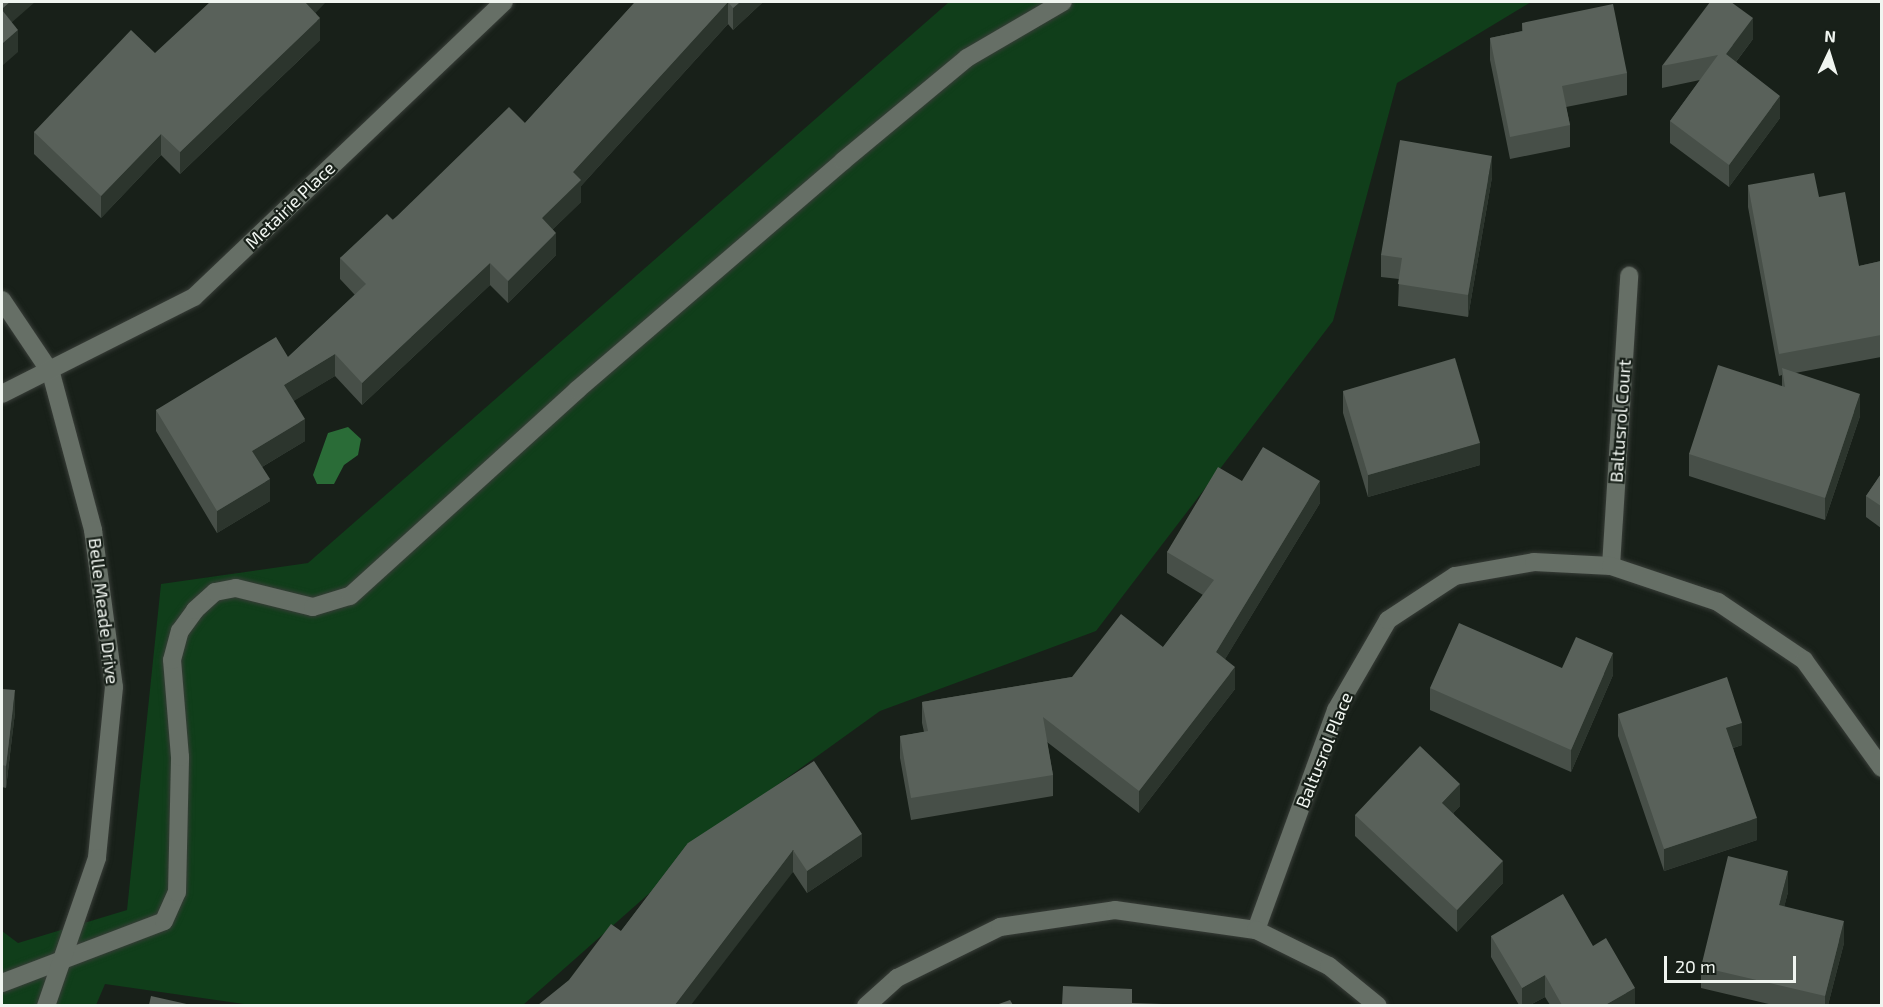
<!DOCTYPE html>
<html>
<head>
<meta charset="utf-8">
<style>
	body { margin:0 }
	#map { position:relative; width:1883px; height:1007px; overflow:hidden; background:#182019; font-family:"Exo 2",sans-serif }
	div>[style] { position:absolute }
	.green>* { inset:0; background:#103e1a }
	.water>* { inset:0; background:#2a6c37 }
	.roads { filter:drop-shadow(0 0 2px #383d38) drop-shadow(0 0 2px #383d38) }
	.lane>* { height:18px; margin:-9px; padding:0 9px; transform-origin:9px; border-radius:9px; background:#666f66 }
	.street>* { height:18px; margin:-9px; padding:0 9px; transform-origin:9px; border-radius:9px; background:#666f66 }
	.secondary>* { height:18px; margin:-9px; padding:0 9px; transform-origin:9px; border-radius:9px; background:#666f66 }
	.wall>* { inset:0; background:#474f48 }
	.shaded-wall>* { inset:0; background:#2c352d }
	.building>* { inset:0; background:#59615a }
	span { translate:-50% -50%; white-space:nowrap; text-align:center; line-height:1.15; -webkit-text-stroke:4.5px #182019; paint-order:stroke }
	.street-label { font-size:18px; color:#f0f5f0 }
	.frame { position:absolute; inset:0; border:3px solid #f0f5f0; pointer-events:none }
	.north { position:absolute; left:1799px; top:24px; width:60px; height:60px; -webkit-text-stroke:4px #182019; paint-order:stroke; rotate:4deg; font-size:16px; font-weight:700; line-height:24px; text-align:center; color:#f0f5f0 }
	.north::after { content:''; display:block; margin:auto; width:21px; height:27px; background:#f0f5f0; clip-path:polygon(50% 0,100% 100%,50% 72%,0 100%) }
	.scale { position:absolute; left:1664px; top:956px; width:132px; height:27px; box-sizing:border-box; border:3px solid #f0f5f0; border-top:0; padding-left:8px; font-size:18px; line-height:21px; white-space:nowrap; color:#f0f5f0; -webkit-text-stroke:4px #182019; paint-order:stroke }
</style>
</head>
<body>
<div id="map">
	<div class="green">
		<i style="clip-path:polygon(949px 2px,1531px 2px,1397px 83px,1333px 321px,1096px 631px,880px 711px,748px 806px,523px 1005px,258px 1006px,105px 984px,96px 1005px,2px 1005px,2px 931px,18px 943px,127px 910px,161px 584px,308px 563px)"></i>
	</div>
	<div class="water">
		<i style="clip-path:polygon(348px 427px,361px 439px,358px 455px,344px 465px,334px 484px,317px 484px,313px 475px,328px 433px)"></i>
	</div>
	<div class="roads">
		<div class="lane">
			<i style="left:2px;top:983px;width:173px;rotate:-20.9deg"></i>
			<i style="left:164px;top:921px;width:32px;rotate:-66deg"></i>
			<i style="left:177px;top:892px;width:135px;rotate:-88.7deg"></i>
			<i style="left:180px;top:757px;width:97px;rotate:-94.7deg"></i>
			<i style="left:172px;top:660px;width:30px;rotate:-75deg"></i>
			<i style="left:180px;top:631px;width:26px;rotate:-54deg"></i>
			<i style="left:195px;top:610px;width:27px;rotate:-42deg"></i>
			<i style="left:215px;top:592px;width:21px;rotate:-11deg"></i>
			<i style="left:236px;top:588px;width:79px;rotate:13.9deg"></i>
			<i style="left:313px;top:607px;width:39px;rotate:-17deg"></i>
			<i style="left:350px;top:596px;width:307px;rotate:-42.2deg"></i>
			<i style="left:577px;top:390px;width:351px;rotate:-40.7deg"></i>
			<i style="left:843px;top:161px;width:161px;rotate:-39.7deg"></i>
			<i style="left:967px;top:58px;width:111px;rotate:-30.3deg"></i>
		</div>
		<div class="street">
			<i style="left:2px;top:300px;width:88px;rotate:56.1deg"></i>
			<i style="left:51px;top:373px;width:163px;rotate:75deg"></i>
			<i style="left:93px;top:530px;width:158px;rotate:82.4deg"></i>
			<i style="left:114px;top:687px;width:172px;rotate:95.7deg"></i>
			<i style="left:97px;top:858px;width:157px;rotate:109deg"></i>
			<i style="left:2px;top:394px;width:215px;rotate:-26.8deg"></i>
			<i style="left:194px;top:297px;width:428px;rotate:-43.6deg"></i>
			<i style="left:1611px;top:566px;width:291px;rotate:-86.4deg"></i>
			<i style="left:1256px;top:930px;width:234px;rotate:-70deg"></i>
			<i style="left:1336px;top:710px;width:104px;rotate:-60deg"></i>
			<i style="left:1388px;top:620px;width:80px;rotate:-33.3deg"></i>
			<i style="left:1455px;top:576px;width:80px;rotate:-10deg"></i>
			<i style="left:1534px;top:562px;width:77px;rotate:3deg"></i>
			<i style="left:1611px;top:566px;width:113px;rotate:18.6deg"></i>
			<i style="left:1718px;top:602px;width:104px;rotate:34deg"></i>
			<i style="left:1804px;top:660px;width:133px;rotate:54.2deg"></i>
		</div>
		<div class="secondary">
			<i style="left:866px;top:1006px;width:42px;rotate:-42.1deg"></i>
			<i style="left:897px;top:978px;width:115px;rotate:-26.3deg"></i>
			<i style="left:1000px;top:927px;width:116px;rotate:-8.4deg"></i>
			<i style="left:1115px;top:910px;width:142px;rotate:8.1deg"></i>
			<i style="left:1256px;top:930px;width:81px;rotate:26.3deg"></i>
			<i style="left:1329px;top:966px;width:63px;rotate:39.2deg"></i>
		</div>
	</div>
	<div class="wall">
		<i style="clip-path:polygon(635px 2px,763px 2px,733px 30px,728px 24px,581px 186px,581px 202px,553px 229px,556px 255px,508px 303px,490px 285px,362px 405px,335px 376px,293px 401px,305px 441px,262px 467px,270px 501px,217px 533px,156px 431px,156px 410px,288px 357px,355px 295px,340px 279px,340px 258px,525px 123px)"></i>
		<i style="clip-path:polygon(316px 13px,320px 40px,180px 174px,161px 155px,101px 218px,34px 154px,34px 132px,155px 53px)"></i>
		<i style="clip-path:polygon(1522px 23px,1627px 73px,1627px 95px,1566px 107px,1570px 125px,1570px 147px,1510px 159px,1490px 60px,1490px 38px,1522px 31px)"></i>
		<i style="clip-path:polygon(1753px 39px,1736px 62px,1780px 118px,1729px 187px,1670px 143px,1670px 121px,1700px 80px,1662px 88px,1662px 66px)"></i>
		<i style="clip-path:polygon(1492px 177px,1468px 317px,1398px 306px,1399px 279px,1381px 277px,1381px 255px)"></i>
		<i style="clip-path:polygon(1748px 185px,1819px 197px,1859px 266px,1881px 261px,1881px 357px,1795px 373px,1860px 416px,1825px 520px,1689px 476px,1689px 454px,1782px 386px,1782px 375px,1779px 376px,1748px 207px)"></i>
		<i style="clip-path:polygon(1343px 391px,1480px 465px,1368px 497px,1343px 413px)"></i>
		<i style="clip-path:polygon(1881px 474px,1881px 528px,1866px 517px,1866px 496px)"></i>
		<i style="clip-path:polygon(1242px 481px,1320px 503px,1225px 659px,1235px 689px,1139px 813px,1047px 742px,1053px 775px,1053px 796px,911px 820px,900px 758px,900px 736px,924px 732px,922px 723px,922px 702px,1072px 677px,1163px 647px,1203px 595px,1167px 573px,1167px 552px)"></i>
		<i style="clip-path:polygon(1562px 668px,1613px 675px,1571px 772px,1430px 710px,1430px 688px)"></i>
		<i style="clip-path:polygon(2px 689px,15px 712px,6px 788px,2px 787px)"></i>
		<i style="clip-path:polygon(1618px 714px,1742px 745px,1733px 748px,1757px 840px,1664px 871px,1618px 736px)"></i>
		<i style="clip-path:polygon(1460px 806px,1453px 813px,1503px 883px,1457px 932px,1355px 836px,1355px 815px)"></i>
		<i style="clip-path:polygon(688px 843px,862px 856px,807px 893px,793px 872px,569px 980px,621px 931px)"></i>
		<i style="clip-path:polygon(1788px 892px,1784px 907px,1844px 943px,1828px 1005px,1773px 1005px,1701px 988px,1701px 967px)"></i>
		<i style="clip-path:polygon(1491px 936px,1593px 946px,1635px 1005px,1550px 1005px,1545px 997px,1530px 1005px,1519px 1005px,1491px 957px)"></i>
	</div>
	<div class="shaded-wall">
		<i style="clip-path:polygon(10px 2px,35px 2px,2px 31px,2px 9px)"></i>
		<i style="clip-path:polygon(305px 2px,326px 2px,305px 24px)"></i>
		<i style="clip-path:polygon(728px 2px,728px 24px,581px 186px,581px 202px,542px 240px,542px 218px,573px 172px)"></i>
		<i style="clip-path:polygon(740px 2px,763px 2px,733px 30px,733px 8px)"></i>
		<i style="clip-path:polygon(320px 18px,320px 40px,180px 174px,180px 152px)"></i>
		<i style="clip-path:polygon(1753px 18px,1753px 39px,1726px 75px,1726px 54px)"></i>
		<i style="clip-path:polygon(18px 30px,18px 52px,2px 66px,2px 44px)"></i>
		<i style="clip-path:polygon(1780px 96px,1780px 118px,1729px 187px,1729px 165px)"></i>
		<i style="clip-path:polygon(161px 134px,161px 155px,101px 218px,101px 196px)"></i>
		<i style="clip-path:polygon(1492px 156px,1492px 177px,1468px 317px,1468px 295px)"></i>
		<i style="clip-path:polygon(556px 233px,556px 255px,508px 303px,508px 281px)"></i>
		<i style="clip-path:polygon(490px 263px,490px 285px,362px 405px,362px 383px)"></i>
		<i style="clip-path:polygon(335px 354px,335px 376px,284px 407px,284px 385px)"></i>
		<i style="clip-path:polygon(1860px 394px,1860px 416px,1825px 520px,1825px 498px)"></i>
		<i style="clip-path:polygon(305px 419px,305px 441px,252px 473px,252px 451px)"></i>
		<i style="clip-path:polygon(1480px 443px,1480px 465px,1368px 497px,1368px 475px)"></i>
		<i style="clip-path:polygon(270px 479px,270px 501px,217px 533px,217px 511px)"></i>
		<i style="clip-path:polygon(1320px 481px,1320px 503px,1216px 674px,1216px 652px)"></i>
		<i style="clip-path:polygon(1613px 653px,1613px 675px,1571px 772px,1571px 750px)"></i>
		<i style="clip-path:polygon(1235px 667px,1235px 689px,1139px 813px,1139px 791px)"></i>
		<i style="clip-path:polygon(15px 690px,15px 712px,6px 788px,6px 766px)"></i>
		<i style="clip-path:polygon(1742px 723px,1742px 745px,1726px 750px,1726px 728px)"></i>
		<i style="clip-path:polygon(1460px 784px,1460px 806px,1442px 825px,1442px 803px)"></i>
		<i style="clip-path:polygon(1757px 818px,1757px 840px,1664px 871px,1664px 849px)"></i>
		<i style="clip-path:polygon(862px 834px,862px 856px,807px 893px,807px 871px)"></i>
		<i style="clip-path:polygon(793px 850px,793px 872px,691px 1005px,675px 1005px)"></i>
		<i style="clip-path:polygon(1503px 861px,1503px 883px,1457px 932px,1457px 910px)"></i>
		<i style="clip-path:polygon(1788px 871px,1788px 892px,1779px 927px,1779px 905px)"></i>
		<i style="clip-path:polygon(1844px 921px,1844px 943px,1828px 1005px,1825px 1005px,1825px 996px)"></i>
		<i style="clip-path:polygon(1545px 975px,1545px 997px,1530px 1005px,1522px 1005px,1522px 988px)"></i>
		<i style="clip-path:polygon(1635px 988px,1635px 1005px,1607px 1005px,1607px 1004px)"></i>
	</div>
	<div class="building">
		<i style="clip-path:polygon(2px 2px,10px 2px,2px 9px)"></i>
		<i style="clip-path:polygon(210px 2px,306px 2px,305px 2px,320px 18px,180px 152px,161px 134px,101px 196px,34px 132px,131px 30px,155px 53px)"></i>
		<i style="clip-path:polygon(635px 2px,740px 2px,733px 8px,728px 2px,573px 172px,581px 180px,542px 218px,556px 233px,508px 281px,490px 263px,362px 383px,335px 354px,284px 385px,305px 419px,252px 451px,270px 479px,217px 511px,156px 410px,276px 337px,288px 357px,366px 284px,340px 258px,387px 214px,393px 220px,509px 107px,525px 123px)"></i>
		<i style="clip-path:polygon(1710px 2px,1731px 2px,1753px 18px,1726px 54px,1780px 96px,1729px 165px,1670px 121px,1718px 55px,1662px 66px)"></i>
		<i style="clip-path:polygon(1613px 4px,1627px 73px,1562px 86px,1570px 125px,1510px 137px,1490px 38px,1523px 31px,1522px 23px)"></i>
		<i style="clip-path:polygon(2px 10px,18px 30px,2px 44px)"></i>
		<i style="clip-path:polygon(1400px 140px,1492px 156px,1468px 295px,1398px 284px,1402px 258px,1381px 255px)"></i>
		<i style="clip-path:polygon(1814px 173px,1819px 197px,1845px 192px,1859px 266px,1881px 261px,1881px 335px,1779px 354px,1748px 185px)"></i>
		<i style="clip-path:polygon(1455px 358px,1480px 443px,1368px 475px,1343px 391px)"></i>
		<i style="clip-path:polygon(1718px 365px,1785px 387px,1782px 368px,1860px 394px,1825px 498px,1689px 454px)"></i>
		<i style="clip-path:polygon(1263px 447px,1320px 481px,1216px 652px,1235px 667px,1139px 791px,1043px 717px,1053px 775px,911px 798px,900px 736px,928px 731px,922px 702px,1072px 677px,1121px 614px,1163px 647px,1214px 580px,1167px 552px,1218px 467px,1242px 481px)"></i>
		<i style="clip-path:polygon(1881px 474px,1881px 506px,1866px 496px)"></i>
		<i style="clip-path:polygon(1459px 623px,1562px 668px,1576px 637px,1613px 653px,1571px 750px,1430px 688px)"></i>
		<i style="clip-path:polygon(1727px 677px,1742px 723px,1726px 728px,1757px 818px,1664px 849px,1618px 714px)"></i>
		<i style="clip-path:polygon(2px 689px,15px 690px,6px 766px,2px 765px)"></i>
		<i style="clip-path:polygon(1420px 746px,1460px 784px,1442px 803px,1503px 861px,1457px 910px,1355px 815px)"></i>
		<i style="clip-path:polygon(814px 761px,862px 834px,807px 871px,793px 850px,675px 1005px,538px 1005px,569px 980px,611px 924px,621px 931px,688px 843px)"></i>
		<i style="clip-path:polygon(1728px 856px,1788px 871px,1779px 905px,1844px 921px,1825px 996px,1701px 967px)"></i>
		<i style="clip-path:polygon(1563px 894px,1593px 946px,1606px 938px,1635px 988px,1607px 1004px,1608px 1005px,1562px 1005px,1545px 975px,1522px 988px,1491px 936px)"></i>
		<i style="clip-path:polygon(1063px 986px,1132px 989px,1132px 1003px,1193px 1005px,1062px 1005px)"></i>
		<i style="clip-path:polygon(151px 996px,191px 1005px,149px 1005px)"></i>
		<i style="clip-path:polygon(1010px 1000px,1013px 1005px,996px 1005px)"></i>
	</div>
	<div class="street-label">
		<span style="left:290px;top:205px;rotate:-44deg">Metairie Place</span>
		<span style="left:1620px;top:421px;rotate:-86deg">Baltusrol Court</span>
		<span style="left:104px;top:611px;rotate:83deg">Belle Meade Drive</span>
		<span style="left:1324px;top:750px;rotate:-68deg">Baltusrol Place</span>
	</div>
	<div class="frame"></div>
	<div class="north">N</div>
	<div class="scale">20 m</div>
</div>
</body>
</html>
